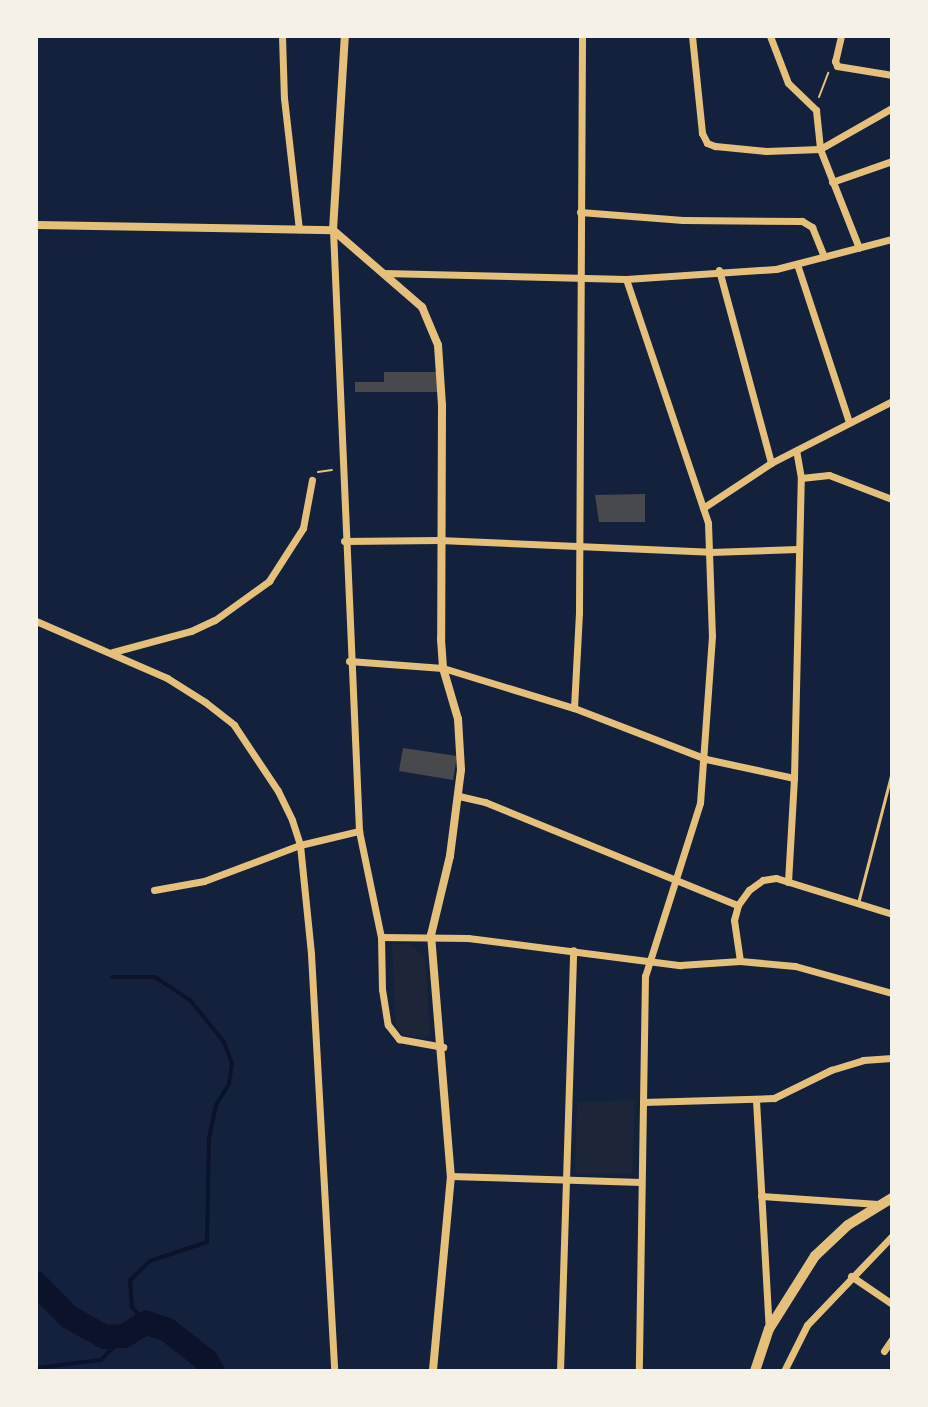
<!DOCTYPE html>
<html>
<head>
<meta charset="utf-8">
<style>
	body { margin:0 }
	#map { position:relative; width:928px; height:1407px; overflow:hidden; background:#14213d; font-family:Helvetica,sans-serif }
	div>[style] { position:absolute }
	.green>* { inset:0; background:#1d2539 }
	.stream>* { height:4px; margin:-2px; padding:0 2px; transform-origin:2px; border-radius:2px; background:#0b132b }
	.river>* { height:24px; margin:-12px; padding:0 12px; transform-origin:12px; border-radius:12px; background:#0b132b }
	.building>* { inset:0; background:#48494c }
	.path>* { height:2px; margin:-1px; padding:0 1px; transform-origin:1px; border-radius:1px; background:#e5c07b }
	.service>* { height:3px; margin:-1.5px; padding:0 1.5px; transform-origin:1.5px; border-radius:1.5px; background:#e5c07b }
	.minor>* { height:7px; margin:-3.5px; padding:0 3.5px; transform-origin:3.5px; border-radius:3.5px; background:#e5c07b }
	.tertiary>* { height:8px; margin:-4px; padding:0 4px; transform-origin:4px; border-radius:4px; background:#e5c07b }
	.secondary>* { height:10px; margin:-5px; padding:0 5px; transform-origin:5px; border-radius:5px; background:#e5c07b }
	span { translate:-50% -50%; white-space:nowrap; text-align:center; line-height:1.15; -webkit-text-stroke:6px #f6f1e7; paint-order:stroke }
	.frame { position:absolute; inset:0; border:38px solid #f6f1e7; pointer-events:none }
</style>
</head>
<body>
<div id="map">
	<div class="green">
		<i style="clip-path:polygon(392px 943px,411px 945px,425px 957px,430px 1035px,421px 1038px,403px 1035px,396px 1027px)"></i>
		<i style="clip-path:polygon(635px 1100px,632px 1173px,575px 1174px,577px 1102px)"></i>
	</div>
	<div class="stream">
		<i style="left:112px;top:977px;width:43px"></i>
		<i style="left:155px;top:977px;width:42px;rotate:33.3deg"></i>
		<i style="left:190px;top:1000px;width:54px;rotate:51deg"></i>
		<i style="left:224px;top:1042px;width:23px;rotate:70deg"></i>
		<i style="left:232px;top:1064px;width:20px;rotate:99deg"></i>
		<i style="left:229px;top:1084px;width:25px;rotate:122deg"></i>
		<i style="left:216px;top:1105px;width:33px;rotate:102deg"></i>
		<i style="left:209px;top:1137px;width:105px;rotate:91.1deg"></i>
		<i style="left:207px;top:1242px;width:60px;rotate:161.6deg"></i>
		<i style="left:150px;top:1261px;width:28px;rotate:136deg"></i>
		<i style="left:130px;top:1280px;width:27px;rotate:86deg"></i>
		<i style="left:132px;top:1307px;width:21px;rotate:49deg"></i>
		<i style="left:36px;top:1368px;width:65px;rotate:-7deg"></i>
		<i style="left:101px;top:1360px;width:33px;rotate:-46deg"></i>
	</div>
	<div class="river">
		<i style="left:36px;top:1283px;width:47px;rotate:45.9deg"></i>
		<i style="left:69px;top:1317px;width:41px;rotate:29.1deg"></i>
		<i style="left:105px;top:1337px;width:19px;rotate:-3deg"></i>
		<i style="left:124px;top:1336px;width:26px;rotate:-31deg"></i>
		<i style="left:146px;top:1323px;width:21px;rotate:17deg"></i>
		<i style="left:166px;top:1329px;width:51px;rotate:37.8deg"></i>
		<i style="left:206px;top:1360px;width:13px;rotate:58deg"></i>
	</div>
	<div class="building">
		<i style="clip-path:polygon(384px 372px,437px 372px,437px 392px,355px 392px,355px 382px,384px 382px)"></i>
		<i style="clip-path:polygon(645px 494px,645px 522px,599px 522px,595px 495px)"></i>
		<i style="clip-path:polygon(403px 748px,457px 756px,453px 780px,399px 771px)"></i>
	</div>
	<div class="path">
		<i style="left:819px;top:97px;width:26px;rotate:-69deg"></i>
		<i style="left:318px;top:472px;width:14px;rotate:-8deg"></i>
	</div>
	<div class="service">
		<i style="left:858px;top:903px;width:135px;rotate:-75.5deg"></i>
	</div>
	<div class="minor">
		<i style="left:282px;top:36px;width:62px;rotate:88.2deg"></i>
		<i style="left:284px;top:98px;width:132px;rotate:83.5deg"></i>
		<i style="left:692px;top:36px;width:98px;rotate:84.1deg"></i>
		<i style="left:702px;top:133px;width:11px;rotate:63deg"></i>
		<i style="left:707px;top:143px;width:9px;rotate:21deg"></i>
		<i style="left:715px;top:146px;width:51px;rotate:5.6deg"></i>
		<i style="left:766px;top:151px;width:54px;rotate:-2.1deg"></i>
		<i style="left:820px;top:149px;width:83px;rotate:-29.7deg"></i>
		<i style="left:770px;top:36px;width:50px;rotate:69deg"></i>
		<i style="left:788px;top:83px;width:39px;rotate:44deg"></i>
		<i style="left:816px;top:110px;width:39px;rotate:84deg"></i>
		<i style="left:820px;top:149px;width:106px;rotate:68.5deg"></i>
		<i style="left:841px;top:36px;width:26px;rotate:103deg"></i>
		<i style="left:835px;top:61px;width:5px;rotate:68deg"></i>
		<i style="left:837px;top:66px;width:56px;rotate:9.3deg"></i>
		<i style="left:832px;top:182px;width:64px;rotate:-19.3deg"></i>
		<i style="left:580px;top:212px;width:103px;rotate:4.4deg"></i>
		<i style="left:683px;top:220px;width:119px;rotate:0.5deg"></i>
		<i style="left:802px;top:221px;width:12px;rotate:31deg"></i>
		<i style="left:812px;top:227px;width:32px;rotate:68deg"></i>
		<i style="left:333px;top:230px;width:602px;rotate:87.52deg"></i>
		<i style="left:359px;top:831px;width:108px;rotate:78.3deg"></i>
		<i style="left:381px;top:937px;width:52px;rotate:88.9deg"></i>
		<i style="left:382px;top:989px;width:36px;rotate:81deg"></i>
		<i style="left:388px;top:1025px;width:18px;rotate:52deg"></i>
		<i style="left:399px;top:1039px;width:45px;rotate:10.3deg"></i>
		<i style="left:797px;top:264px;width:166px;rotate:71.8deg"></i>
		<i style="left:719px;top:270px;width:200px;rotate:74.9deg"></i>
		<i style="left:383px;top:273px;width:243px;rotate:1.4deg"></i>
		<i style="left:626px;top:279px;width:150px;rotate:-3.8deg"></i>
		<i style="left:776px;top:269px;width:120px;rotate:-14.5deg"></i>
		<i style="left:626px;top:279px;width:257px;rotate:71.4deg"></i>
		<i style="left:708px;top:523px;width:113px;rotate:88deg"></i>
		<i style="left:712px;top:636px;width:167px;rotate:94.1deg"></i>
		<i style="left:700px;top:803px;width:182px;rotate:107.6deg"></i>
		<i style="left:645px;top:976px;width:395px;rotate:90.9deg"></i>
		<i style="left:801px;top:478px;width:28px;rotate:-6deg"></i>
		<i style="left:829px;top:475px;width:67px;rotate:20.9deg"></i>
		<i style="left:703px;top:508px;width:82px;rotate:-33.5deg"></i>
		<i style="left:771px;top:463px;width:136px;rotate:-27.1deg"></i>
		<i style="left:344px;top:541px;width:95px;rotate:-0.6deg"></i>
		<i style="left:439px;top:540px;width:271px;rotate:2.5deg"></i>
		<i style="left:710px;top:552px;width:88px;rotate:-2deg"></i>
		<i style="left:36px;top:621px;width:143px;rotate:23.5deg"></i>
		<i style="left:167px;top:678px;width:45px;rotate:32.3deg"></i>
		<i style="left:205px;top:702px;width:37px;rotate:38deg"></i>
		<i style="left:234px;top:725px;width:79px;rotate:56.3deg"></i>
		<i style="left:278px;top:791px;width:32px;rotate:64deg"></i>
		<i style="left:292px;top:820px;width:26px;rotate:72deg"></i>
		<i style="left:300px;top:845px;width:110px;rotate:84.2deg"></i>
		<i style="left:311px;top:954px;width:418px;rotate:86.8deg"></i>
		<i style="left:113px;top:652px;width:81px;rotate:-15.1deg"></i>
		<i style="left:191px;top:631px;width:26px;rotate:-25deg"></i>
		<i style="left:215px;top:620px;width:67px;rotate:-35.8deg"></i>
		<i style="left:269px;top:581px;width:63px;rotate:-57.3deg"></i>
		<i style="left:303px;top:528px;width:49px;rotate:-79.4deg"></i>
		<i style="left:349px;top:661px;width:94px;rotate:4.3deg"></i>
		<i style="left:443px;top:668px;width:137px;rotate:17deg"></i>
		<i style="left:574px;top:708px;width:142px;rotate:21.1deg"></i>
		<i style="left:706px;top:759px;width:90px;rotate:12.2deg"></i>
		<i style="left:574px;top:708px;width:95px;rotate:-87deg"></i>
		<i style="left:579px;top:613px;width:577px;rotate:-89.7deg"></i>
		<i style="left:459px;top:796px;width:27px;rotate:13deg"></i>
		<i style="left:485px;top:802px;width:273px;rotate:22.2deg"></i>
		<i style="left:788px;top:882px;width:104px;rotate:-86.7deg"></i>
		<i style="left:794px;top:778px;width:300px;rotate:-88.7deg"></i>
		<i style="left:801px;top:478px;width:27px;rotate:-100deg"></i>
		<i style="left:154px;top:890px;width:51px;rotate:-10.2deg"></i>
		<i style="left:204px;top:881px;width:103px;rotate:-20.6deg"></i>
		<i style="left:300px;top:845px;width:61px;rotate:-13.3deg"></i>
		<i style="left:381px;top:937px;width:87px;rotate:0.7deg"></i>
		<i style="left:468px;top:938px;width:214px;rotate:7.3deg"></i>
		<i style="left:680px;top:965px;width:60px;rotate:-3.8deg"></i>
		<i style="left:740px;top:961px;width:55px;rotate:5.2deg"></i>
		<i style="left:795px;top:966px;width:101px;rotate:15.6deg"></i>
		<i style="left:740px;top:961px;width:41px;rotate:-98.3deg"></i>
		<i style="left:734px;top:920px;width:16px;rotate:-75deg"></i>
		<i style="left:738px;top:905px;width:19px;rotate:-54deg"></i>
		<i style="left:749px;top:890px;width:17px;rotate:-36deg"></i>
		<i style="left:763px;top:880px;width:13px;rotate:-9deg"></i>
		<i style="left:776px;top:878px;width:121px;rotate:17.2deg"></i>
		<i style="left:756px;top:1100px;width:229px;rotate:86.8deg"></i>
		<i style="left:643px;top:1102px;width:131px;rotate:-1.7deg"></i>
		<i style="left:774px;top:1098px;width:64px;rotate:-26.2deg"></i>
		<i style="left:831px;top:1070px;width:34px;rotate:-17deg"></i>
		<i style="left:863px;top:1060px;width:29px;rotate:-4deg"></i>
		<i style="left:451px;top:1176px;width:190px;rotate:1.8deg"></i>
		<i style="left:761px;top:1196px;width:117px;rotate:3.9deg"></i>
		<i style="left:851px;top:1276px;width:50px;rotate:34.3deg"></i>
		<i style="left:884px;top:1351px;width:14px;rotate:-56deg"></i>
		<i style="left:560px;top:1371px;width:421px;rotate:-88.2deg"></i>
		<i style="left:784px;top:1371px;width:51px;rotate:-63.4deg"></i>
		<i style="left:807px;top:1325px;width:123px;rotate:-46.3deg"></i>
	</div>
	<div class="tertiary">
		<i style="left:36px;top:225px;width:297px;rotate:1deg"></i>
		<i style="left:333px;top:230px;width:118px;rotate:40.9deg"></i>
		<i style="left:422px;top:307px;width:41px;rotate:67.2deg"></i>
		<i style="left:438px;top:345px;width:60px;rotate:86.2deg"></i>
		<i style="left:442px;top:405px;width:234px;rotate:90.2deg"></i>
		<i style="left:441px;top:639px;width:29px;rotate:86deg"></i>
		<i style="left:443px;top:668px;width:53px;rotate:73.6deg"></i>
		<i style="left:458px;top:719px;width:51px;rotate:86.6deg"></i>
		<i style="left:461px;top:770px;width:87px;rotate:97.3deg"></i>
		<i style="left:450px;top:856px;width:81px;rotate:103.5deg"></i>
		<i style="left:431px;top:935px;width:242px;rotate:85.3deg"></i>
		<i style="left:451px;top:1176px;width:196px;rotate:95.3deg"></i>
		<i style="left:333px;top:230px;width:194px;rotate:-86.5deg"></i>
	</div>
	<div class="secondary">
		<i style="left:755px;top:1371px;width:44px;rotate:-71.6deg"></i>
		<i style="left:769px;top:1329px;width:86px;rotate:-57.8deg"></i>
		<i style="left:815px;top:1256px;width:45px;rotate:-43.2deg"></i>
		<i style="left:848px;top:1225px;width:52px;rotate:-31.5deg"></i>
	</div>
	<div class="frame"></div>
</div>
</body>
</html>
